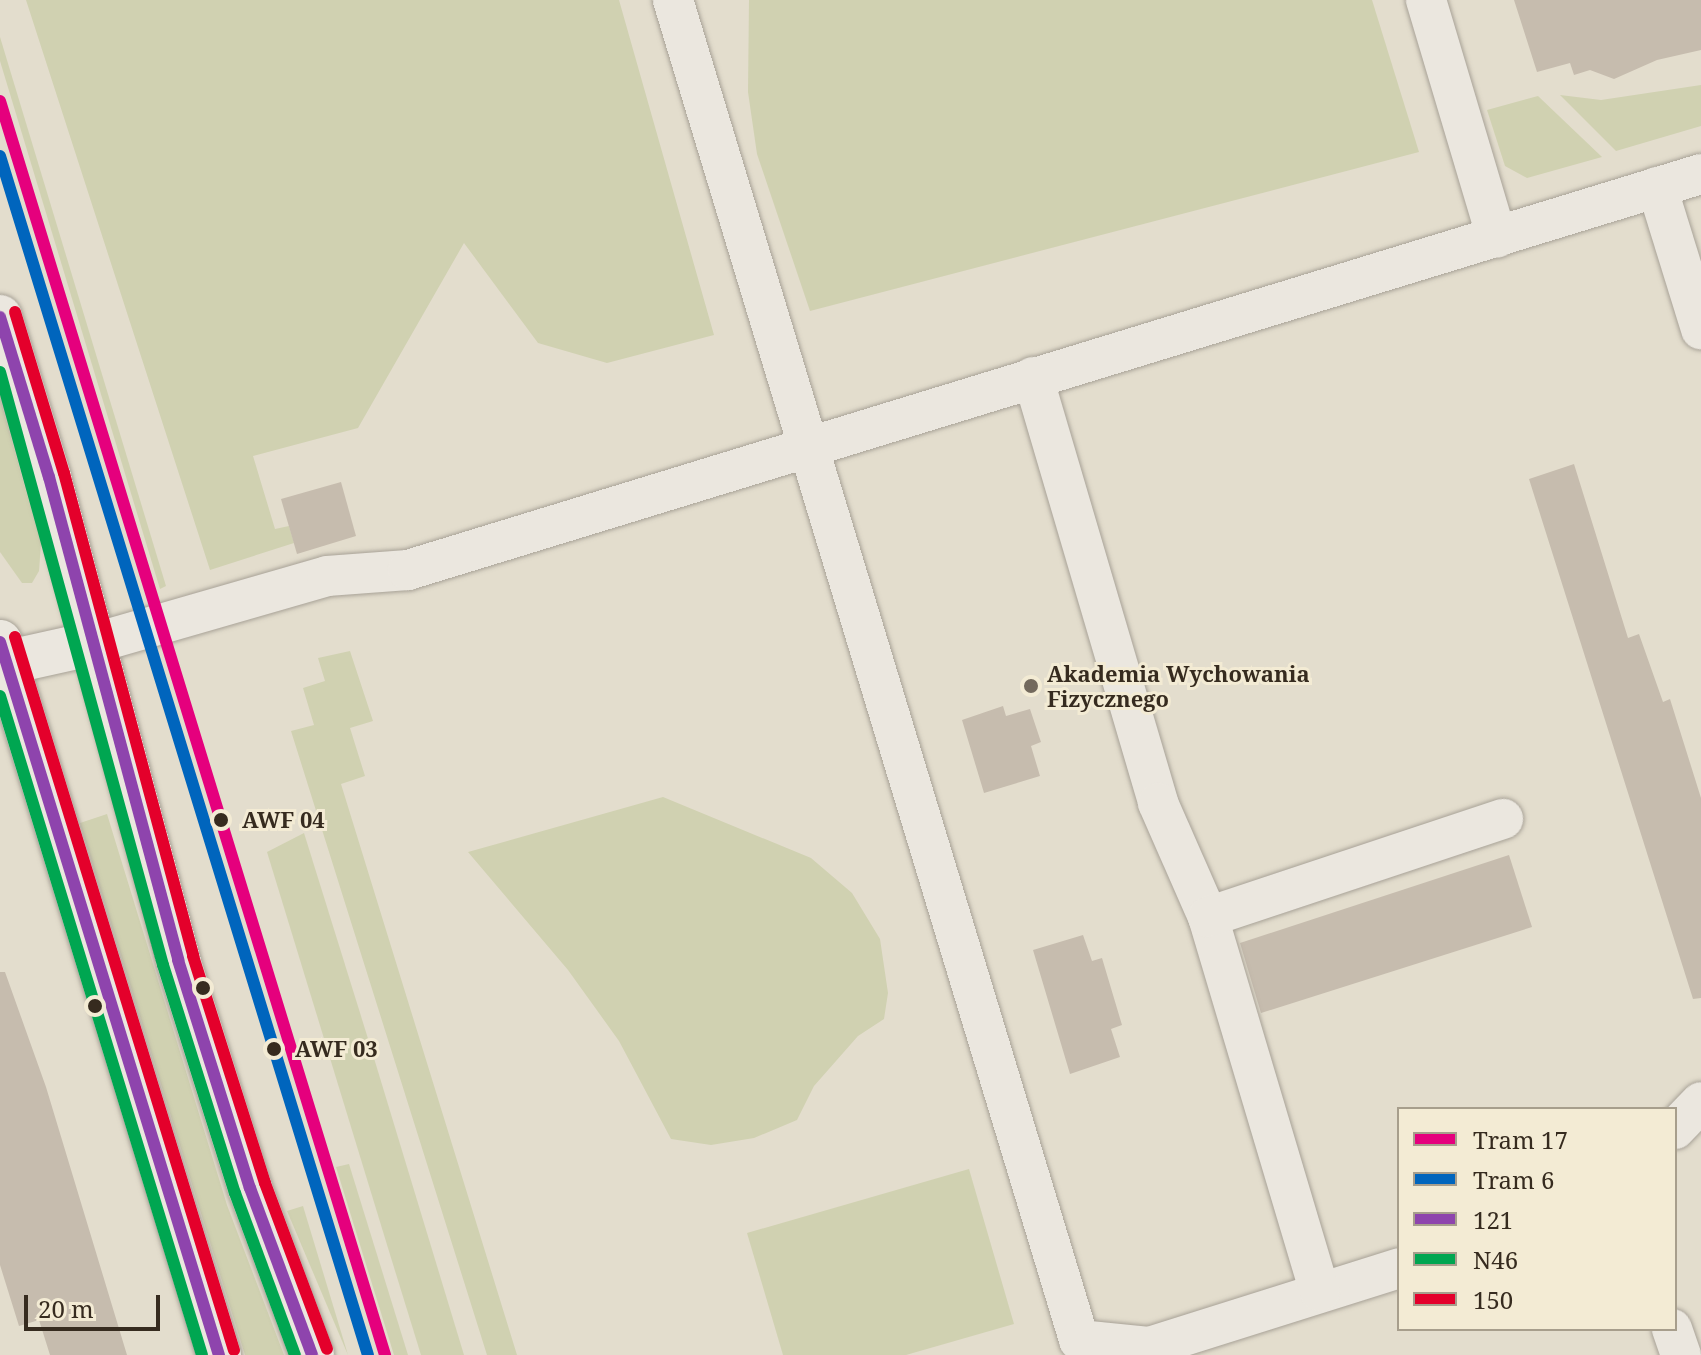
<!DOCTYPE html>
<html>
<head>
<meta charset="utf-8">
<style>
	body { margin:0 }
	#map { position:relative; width:1701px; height:1355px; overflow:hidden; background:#e3ddcd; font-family:"Noto Serif",serif }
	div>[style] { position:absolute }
	.green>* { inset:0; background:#d0d1b1 }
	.building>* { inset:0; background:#c6bcae }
	.roads { filter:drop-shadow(0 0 2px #a8a297) drop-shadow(0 0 2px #a8a297) }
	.street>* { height:40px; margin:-20px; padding:0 20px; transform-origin:20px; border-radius:20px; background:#ebe7df }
	.secondary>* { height:44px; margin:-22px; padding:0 22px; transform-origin:22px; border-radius:22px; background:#ebe7df }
	.bus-1>* { height:12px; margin:-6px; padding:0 6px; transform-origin:6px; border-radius:6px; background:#8e44ad }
	.bus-2>* { height:12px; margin:-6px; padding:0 6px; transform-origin:6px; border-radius:6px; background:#00a651 }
	.bus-3>* { height:12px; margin:-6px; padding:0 6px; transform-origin:6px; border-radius:6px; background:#e4002b }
	.tram-1>* { height:12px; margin:-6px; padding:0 6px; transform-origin:6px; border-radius:6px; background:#e5007d }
	.tram-2>* { height:12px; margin:-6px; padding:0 6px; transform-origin:6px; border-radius:6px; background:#0065bd }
	.dots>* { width:22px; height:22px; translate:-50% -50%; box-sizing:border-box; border:4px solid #f3ebd4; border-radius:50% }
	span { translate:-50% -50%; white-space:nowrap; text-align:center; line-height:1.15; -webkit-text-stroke:6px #f3ebd4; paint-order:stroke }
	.poi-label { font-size:22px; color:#362b1f; font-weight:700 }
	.left { translate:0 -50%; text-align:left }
	.stop-label { font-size:22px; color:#362b1f; font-weight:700 }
	.legend { position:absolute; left:1397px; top:1107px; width:280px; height:224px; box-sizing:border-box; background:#f3ebd4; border:2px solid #a79e8c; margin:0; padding:10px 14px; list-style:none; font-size:24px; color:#362b1f }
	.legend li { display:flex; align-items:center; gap:16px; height:40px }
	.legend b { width:40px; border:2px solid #a79e8c }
	.scale { position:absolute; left:24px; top:1295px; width:136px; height:36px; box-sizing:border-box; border:4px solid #362b1f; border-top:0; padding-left:10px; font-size:24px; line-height:28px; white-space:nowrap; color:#362b1f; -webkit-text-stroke:6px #f3ebd4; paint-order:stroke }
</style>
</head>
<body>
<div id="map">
	<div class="green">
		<i style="clip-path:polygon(26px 0,619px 0,714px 335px,607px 363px,538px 343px,464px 243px,358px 428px,253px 456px,275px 529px,289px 526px,294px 543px,210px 570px)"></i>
		<i style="clip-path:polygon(749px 0,1372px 0,1419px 152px,810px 311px,757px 154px,748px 92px)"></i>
		<i style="clip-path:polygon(0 37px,166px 586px,160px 589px,0 61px)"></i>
		<i style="clip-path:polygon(1701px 85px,1701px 126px,1616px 151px,1560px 95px,1601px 100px)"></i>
		<i style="clip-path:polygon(1538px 96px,1602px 157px,1527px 178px,1505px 166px,1487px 110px)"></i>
		<i style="clip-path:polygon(0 398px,41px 544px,39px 571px,32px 583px,22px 583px,0 552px)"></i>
		<i style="clip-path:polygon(350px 651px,373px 721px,350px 728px,365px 776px,341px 784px,517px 1355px,487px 1355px,291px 731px,314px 725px,303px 688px,325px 681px,318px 658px)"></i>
		<i style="clip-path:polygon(663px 797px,811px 858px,852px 893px,880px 939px,888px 993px,884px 1019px,858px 1036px,814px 1086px,797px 1120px,754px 1138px,711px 1145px,671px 1139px,619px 1041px,568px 970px,468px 852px)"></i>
		<i style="clip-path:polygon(107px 814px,227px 1205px,284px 1355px,245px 1355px,80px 823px)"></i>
		<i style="clip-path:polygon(304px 833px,370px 1045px,464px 1355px,421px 1355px,388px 1248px,267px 852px)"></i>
		<i style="clip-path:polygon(349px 1164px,408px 1355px,394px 1355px,336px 1167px)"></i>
		<i style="clip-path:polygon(969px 1169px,1014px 1324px,906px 1355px,783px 1355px,747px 1233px)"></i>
		<i style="clip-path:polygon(303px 1206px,348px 1355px,287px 1211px)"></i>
	</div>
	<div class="building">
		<i style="clip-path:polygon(1514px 0,1701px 0,1701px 50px,1657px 60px,1614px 79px,1590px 70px,1574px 75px,1570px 63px,1537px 72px)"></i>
		<i style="clip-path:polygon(1574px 464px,1628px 638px,1639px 634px,1663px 702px,1670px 699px,1701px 798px,1701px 998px,1693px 999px,1529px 479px)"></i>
		<i style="clip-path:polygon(341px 482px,356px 536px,297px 554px,281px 499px)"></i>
		<i style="clip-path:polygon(1003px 706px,1006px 716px,1030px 709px,1041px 742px,1031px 746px,1040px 776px,984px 793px,962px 720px)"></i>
		<i style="clip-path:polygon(1509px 855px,1532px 927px,1261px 1013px,1240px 943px)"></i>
		<i style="clip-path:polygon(1083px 935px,1092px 961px,1102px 958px,1122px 1025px,1111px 1029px,1120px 1057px,1070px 1074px,1033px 950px)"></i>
		<i style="clip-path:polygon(0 972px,5px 972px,46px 1087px,127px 1355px,50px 1355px,39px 1320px,19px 1326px,0 1265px)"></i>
	</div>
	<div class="roads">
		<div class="street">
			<i style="left:673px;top:0;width:1400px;rotate:73.14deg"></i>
			<i style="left:1079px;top:1340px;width:70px;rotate:5.7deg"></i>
			<i style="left:1149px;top:1347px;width:262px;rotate:-17.5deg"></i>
			<i style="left:1426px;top:0;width:248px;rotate:73.4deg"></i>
			<i style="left:1657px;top:187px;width:149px;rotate:72.8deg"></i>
			<i style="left:1033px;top:377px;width:444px;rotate:73.6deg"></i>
			<i style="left:1158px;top:803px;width:124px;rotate:66.3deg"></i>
			<i style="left:1208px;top:917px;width:391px;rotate:73.4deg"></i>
			<i style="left:95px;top:643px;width:241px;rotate:-16.1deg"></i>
			<i style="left:327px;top:576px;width:81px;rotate:-4.2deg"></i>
			<i style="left:408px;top:570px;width:1352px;rotate:-17.03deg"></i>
			<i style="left:1208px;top:917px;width:311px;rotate:-18.4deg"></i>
			<i style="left:1675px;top:1129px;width:37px;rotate:-46deg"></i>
			<i style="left:1672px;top:1329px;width:28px;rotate:71deg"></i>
		</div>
		<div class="secondary">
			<i style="left:0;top:317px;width:167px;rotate:73deg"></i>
			<i style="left:49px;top:477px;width:500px;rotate:75deg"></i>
			<i style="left:178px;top:960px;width:239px;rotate:72.5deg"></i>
			<i style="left:250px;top:1188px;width:178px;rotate:69.6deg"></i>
			<i style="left:0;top:642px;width:746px;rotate:72.93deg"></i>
			<i style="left:0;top:664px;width:97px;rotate:-12.5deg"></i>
		</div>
	</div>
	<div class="bus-1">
		<i style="left:0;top:317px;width:167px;rotate:73deg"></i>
		<i style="left:49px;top:477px;width:500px;rotate:75deg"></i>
		<i style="left:178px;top:960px;width:239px;rotate:72.5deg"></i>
		<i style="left:250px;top:1188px;width:178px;rotate:69.6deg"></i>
		<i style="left:0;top:642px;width:746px;rotate:72.93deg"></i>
	</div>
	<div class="bus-2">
		<i style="left:0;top:372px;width:615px;rotate:74.63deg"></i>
		<i style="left:163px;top:965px;width:239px;rotate:72.5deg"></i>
		<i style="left:235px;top:1193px;width:173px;rotate:69.7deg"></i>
		<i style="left:0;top:696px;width:689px;rotate:72.96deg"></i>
	</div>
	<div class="bus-3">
		<i style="left:15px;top:312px;width:168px;rotate:73.1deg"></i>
		<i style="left:64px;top:473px;width:500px;rotate:75deg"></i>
		<i style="left:193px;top:956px;width:238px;rotate:72.4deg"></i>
		<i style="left:265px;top:1183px;width:177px;rotate:69.5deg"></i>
		<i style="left:15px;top:637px;width:746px;rotate:72.93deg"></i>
	</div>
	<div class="tram-1">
		<i style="left:0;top:101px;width:1312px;rotate:72.93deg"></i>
	</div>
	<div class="tram-2">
		<i style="left:0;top:156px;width:1254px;rotate:72.94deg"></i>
	</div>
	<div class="dots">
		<i style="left:1031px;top:686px;background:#73695c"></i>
		<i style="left:221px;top:820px;background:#362b1f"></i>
		<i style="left:203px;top:988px;background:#362b1f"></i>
		<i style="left:95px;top:1006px;background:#362b1f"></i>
		<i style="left:274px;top:1049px;background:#362b1f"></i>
	</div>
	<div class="poi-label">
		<span class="left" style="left:1047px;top:686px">Akademia Wychowania<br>Fizycznego</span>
	</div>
	<div class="stop-label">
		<span class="left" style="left:242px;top:820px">AWF 04</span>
		<span class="left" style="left:295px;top:1049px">AWF 03</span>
	</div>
	<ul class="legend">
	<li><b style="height:10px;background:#e5007d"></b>Tram 17</li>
	<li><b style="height:10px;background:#0065bd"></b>Tram 6</li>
	<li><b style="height:10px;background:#8e44ad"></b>121</li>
	<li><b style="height:10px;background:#00a651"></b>N46</li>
	<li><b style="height:10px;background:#e4002b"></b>150</li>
	</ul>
	<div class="scale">20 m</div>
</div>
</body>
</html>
